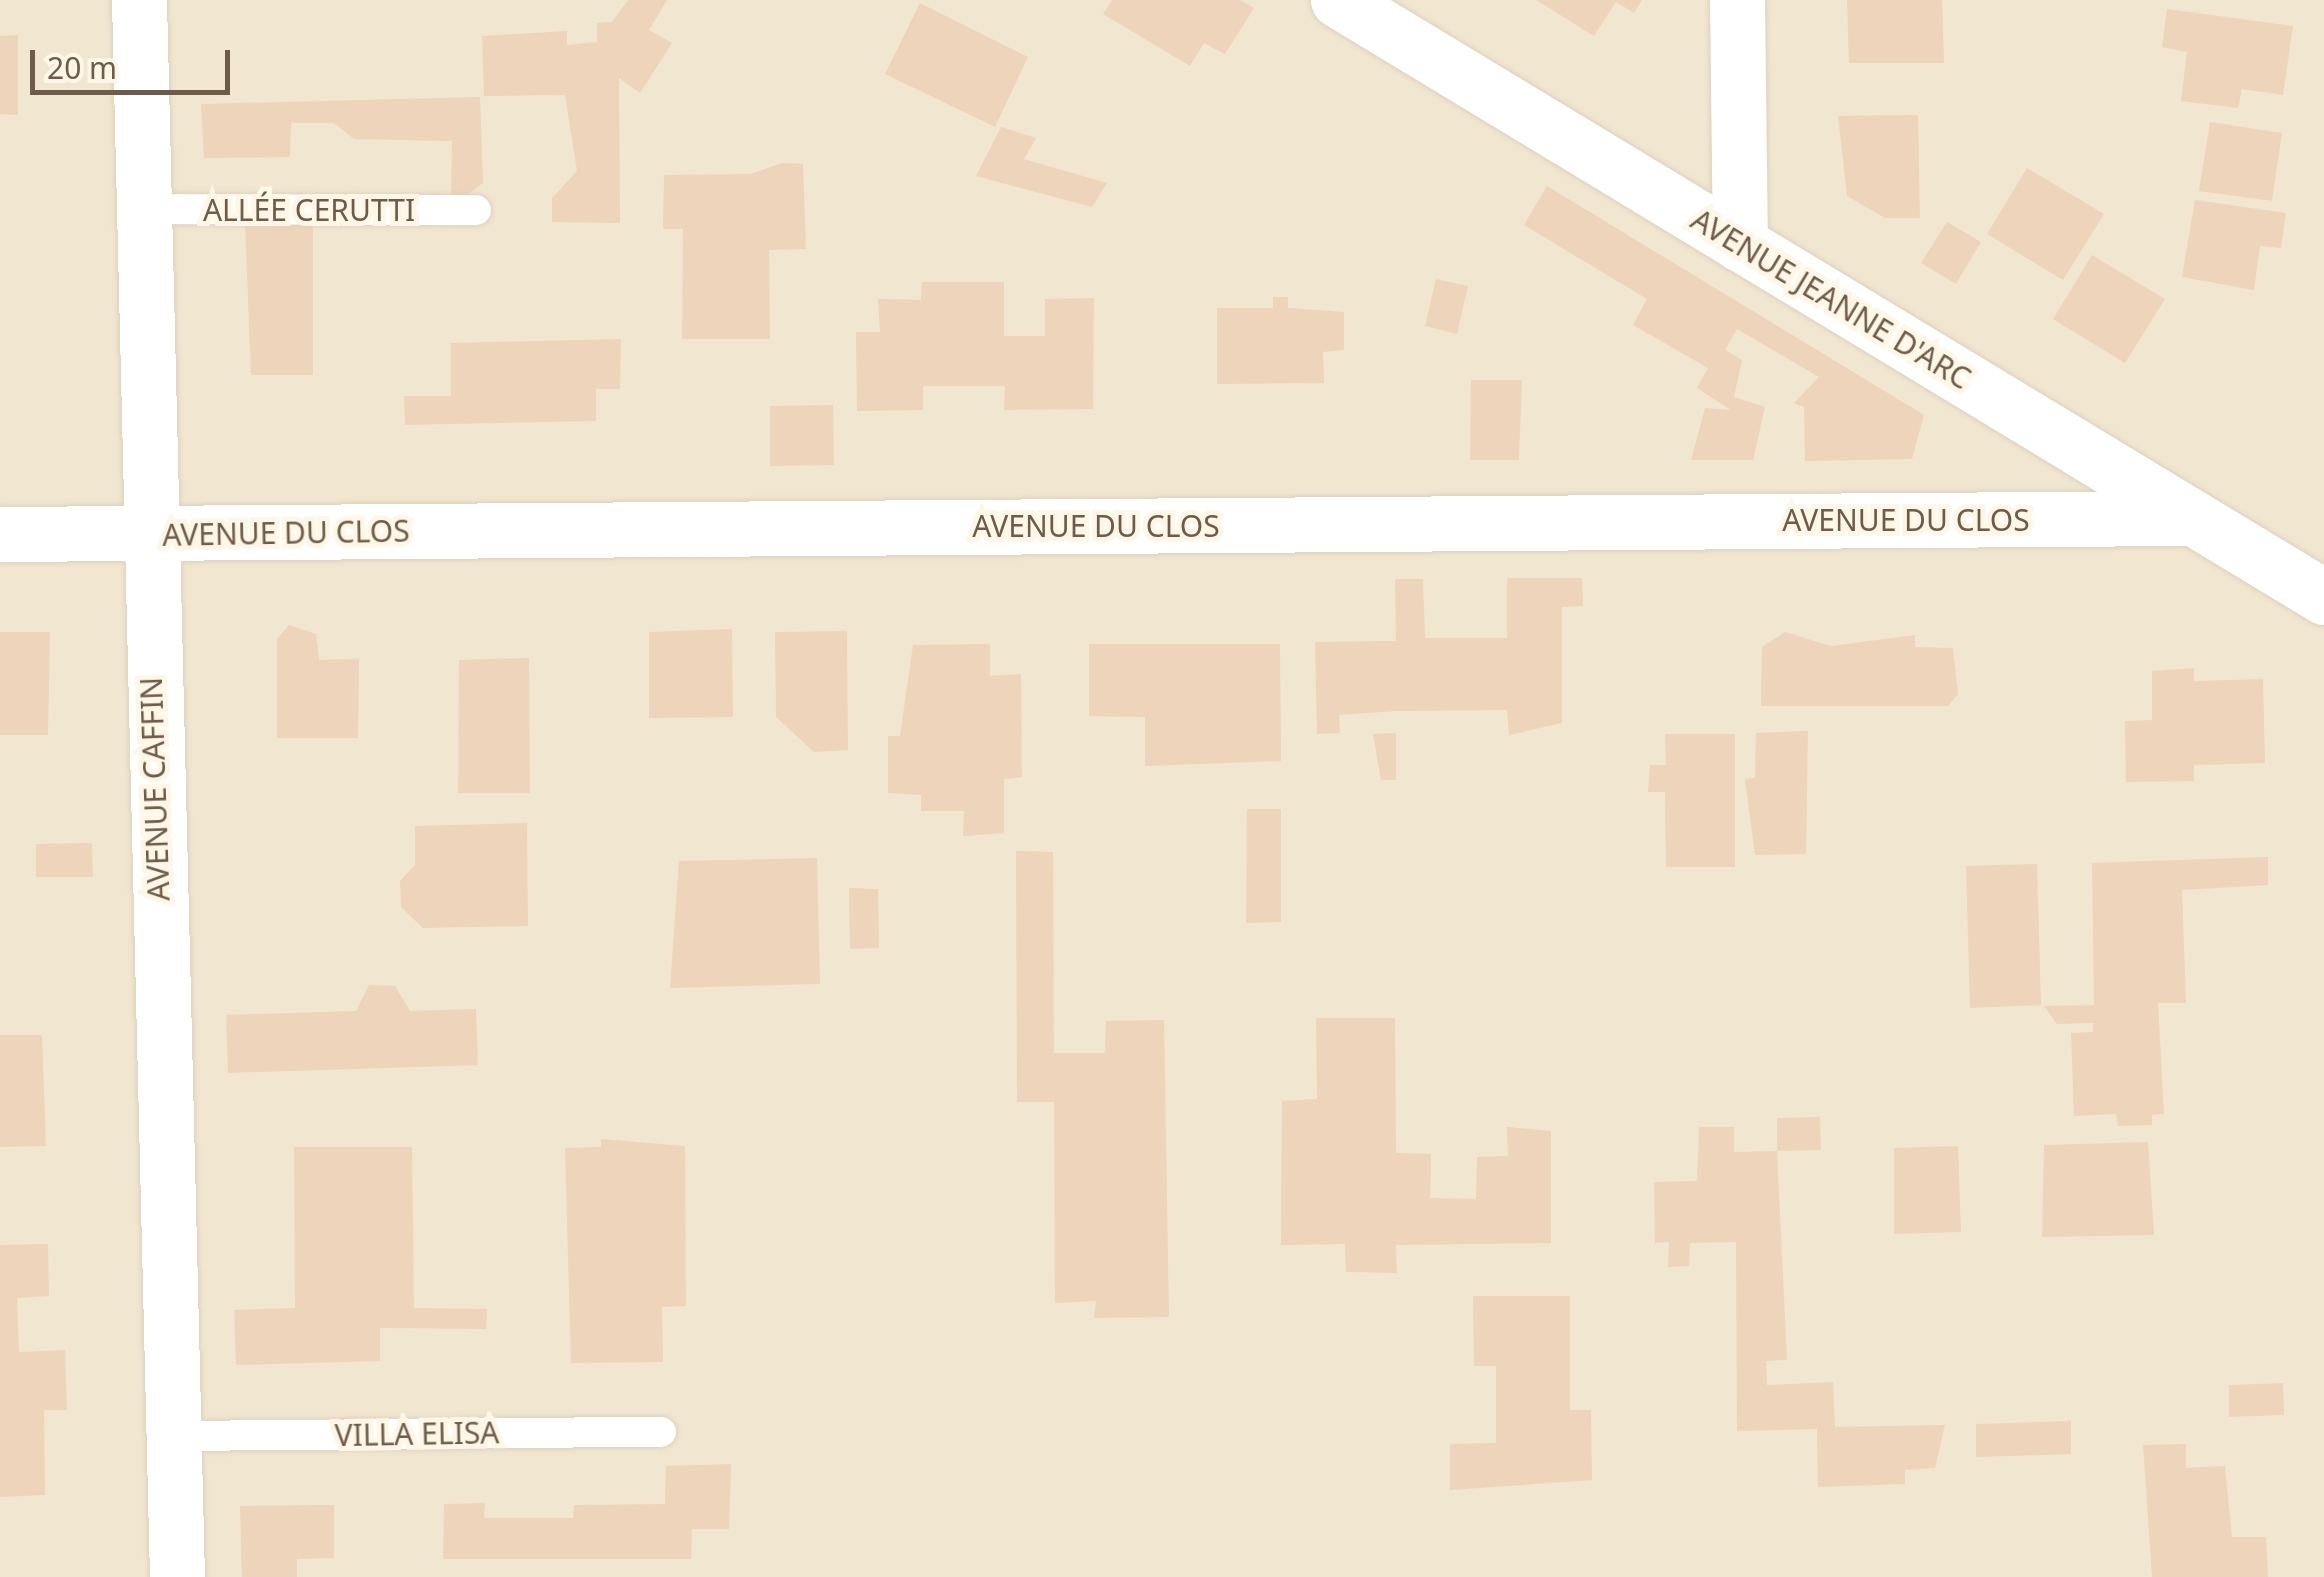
<!DOCTYPE html>
<html>
<head>
<meta charset="utf-8">
<style>
	body { margin:0 }
	#map { position:relative; width:2324px; height:1577px; overflow:hidden; background:#faf3e1; font-family:"Noto Sans",sans-serif }
	div>[style] { position:absolute }
	.residential>* { inset:0; background:#f1e6d0 }
	.building>* { inset:0; background:#eed4bb }
	.roads { filter:drop-shadow(0 0 2px #ded0be) drop-shadow(0 0 2px #ded0be) }
	.service>* { height:30px; margin:-15px; padding:0 15px; transform-origin:15px; border-radius:15px; background:#fff }
	.minor>* { height:55px; margin:-27.5px; padding:0 27.5px; transform-origin:27.5px; border-radius:27.5px; background:#fff }
	span { translate:-50% -50%; white-space:nowrap; text-align:center; line-height:1.15; -webkit-text-stroke:10px #fef7e7; paint-order:stroke }
	.street-label { font-size:30px; color:#6f5b4a }
	.scale { position:absolute; left:30px; top:50px; width:200px; height:45px; box-sizing:border-box; border:5px solid #6f5b4a; border-top:0; padding-left:12px; font-size:30px; line-height:35px; white-space:nowrap; color:#6f5b4a; -webkit-text-stroke:8px #fef7e7; paint-order:stroke }
</style>
</head>
<body>
<div id="map">
	<div class="residential">
		<i style="clip-path:polygon(0 0,2324px 0,2324px 1577px,0 1577px)"></i>
	</div>
	<div class="building">
		<i style="clip-path:polygon(628px 0,667px 0,649px 30px,672px 43px,640px 93px,619px 78px,620px 223px,552px 222px,552px 198px,577px 171px,565px 95px,484px 96px,482px 36px,567px 31px,567px 45px,597px 42px,597px 23px,612px 22px)"></i>
		<i style="clip-path:polygon(1112px 0,1240px 0,1254px 8px,1225px 54px,1204px 43px,1190px 66px,1103px 14px)"></i>
		<i style="clip-path:polygon(1536px 0,1642px 0,1634px 13px,1616px 2px,1594px 36px)"></i>
		<i style="clip-path:polygon(1847px 0,1942px 0,1944px 63px,1849px 63px)"></i>
		<i style="clip-path:polygon(920px 3px,1028px 57px,995px 127px,885px 74px)"></i>
		<i style="clip-path:polygon(2167px 9px,2293px 26px,2283px 95px,2242px 89px,2238px 108px,2181px 101px,2187px 52px,2162px 47px)"></i>
		<i style="clip-path:polygon(18px 35px,18px 115px,0 114px,0 36px)"></i>
		<i style="clip-path:polygon(480px 97px,483px 183px,464px 197px,451px 198px,452px 141px,354px 139px,334px 123px,291px 123px,290px 157px,204px 158px,201px 104px)"></i>
		<i style="clip-path:polygon(1918px 115px,1920px 218px,1885px 218px,1847px 196px,1838px 116px)"></i>
		<i style="clip-path:polygon(2210px 122px,2282px 133px,2272px 201px,2199px 191px)"></i>
		<i style="clip-path:polygon(1001px 127px,1036px 138px,1024px 159px,1107px 183px,1092px 207px,976px 176px)"></i>
		<i style="clip-path:polygon(782px 163px,803px 164px,806px 249px,769px 250px,770px 339px,682px 339px,683px 229px,663px 229px,664px 175px,750px 174px)"></i>
		<i style="clip-path:polygon(2027px 168px,2104px 214px,2063px 280px,1987px 234px)"></i>
		<i style="clip-path:polygon(1547px 186px,1924px 415px,1912px 459px,1805px 461px,1804px 407px,1794px 403px,1819px 377px,1737px 329px,1725px 350px,1742px 360px,1734px 397px,1765px 407px,1753px 460px,1691px 460px,1705px 408px,1731px 410px,1697px 388px,1708px 368px,1633px 325px,1647px 299px,1524px 225px)"></i>
		<i style="clip-path:polygon(2195px 200px,2286px 213px,2281px 248px,2260px 246px,2254px 290px,2182px 277px)"></i>
		<i style="clip-path:polygon(1947px 222px,1981px 242px,1956px 284px,1921px 263px)"></i>
		<i style="clip-path:polygon(245px 223px,313px 223px,313px 375px,251px 375px)"></i>
		<i style="clip-path:polygon(2092px 255px,2165px 299px,2125px 363px,2053px 319px)"></i>
		<i style="clip-path:polygon(1436px 279px,1468px 286px,1457px 334px,1425px 326px)"></i>
		<i style="clip-path:polygon(922px 282px,1004px 282px,1004px 336px,1045px 336px,1045px 299px,1094px 298px,1093px 409px,1004px 410px,1005px 386px,923px 386px,923px 410px,857px 411px,856px 332px,880px 332px,878px 299px,921px 300px)"></i>
		<i style="clip-path:polygon(1273px 297px,1288px 297px,1288px 308px,1344px 312px,1344px 350px,1323px 352px,1324px 383px,1217px 384px,1217px 308px,1273px 308px)"></i>
		<i style="clip-path:polygon(621px 339px,620px 389px,596px 389px,596px 421px,405px 425px,404px 396px,451px 396px,451px 343px)"></i>
		<i style="clip-path:polygon(1471px 380px,1522px 380px,1519px 460px,1470px 460px)"></i>
		<i style="clip-path:polygon(833px 405px,834px 465px,770px 466px,770px 406px)"></i>
		<i style="clip-path:polygon(1507px 578px,1582px 578px,1583px 606px,1562px 607px,1562px 723px,1509px 735px,1507px 710px,1395px 711px,1339px 715px,1340px 733px,1317px 734px,1315px 642px,1396px 641px,1395px 579px,1423px 579px,1425px 638px,1507px 638px)"></i>
		<i style="clip-path:polygon(289px 625px,316px 634px,319px 660px,359px 659px,358px 738px,277px 738px,277px 639px)"></i>
		<i style="clip-path:polygon(732px 629px,733px 717px,649px 718px,649px 632px)"></i>
		<i style="clip-path:polygon(847px 631px,848px 750px,814px 752px,776px 717px,775px 632px)"></i>
		<i style="clip-path:polygon(0 632px,50px 632px,48px 735px,0 735px)"></i>
		<i style="clip-path:polygon(1785px 632px,1831px 646px,1915px 635px,1915px 647px,1953px 648px,1958px 694px,1948px 706px,1761px 706px,1762px 647px)"></i>
		<i style="clip-path:polygon(990px 644px,990px 676px,1021px 674px,1022px 777px,1004px 779px,1004px 833px,963px 836px,964px 811px,921px 811px,921px 795px,888px 793px,888px 736px,900px 736px,913px 645px)"></i>
		<i style="clip-path:polygon(1089px 644px,1280px 644px,1281px 761px,1145px 766px,1145px 717px,1089px 716px)"></i>
		<i style="clip-path:polygon(529px 658px,530px 793px,458px 793px,459px 660px)"></i>
		<i style="clip-path:polygon(2194px 668px,2194px 681px,2263px 679px,2265px 763px,2194px 765px,2194px 781px,2126px 782px,2125px 721px,2152px 720px,2152px 671px)"></i>
		<i style="clip-path:polygon(1808px 731px,1806px 854px,1755px 855px,1745px 779px,1755px 778px,1756px 733px)"></i>
		<i style="clip-path:polygon(1396px 733px,1396px 780px,1381px 780px,1373px 734px)"></i>
		<i style="clip-path:polygon(1665px 734px,1735px 734px,1735px 867px,1666px 867px,1665px 792px,1648px 792px,1650px 765px,1666px 765px)"></i>
		<i style="clip-path:polygon(1247px 809px,1281px 809px,1281px 922px,1246px 923px)"></i>
		<i style="clip-path:polygon(527px 823px,528px 926px,423px 928px,401px 907px,400px 881px,415px 865px,415px 826px)"></i>
		<i style="clip-path:polygon(92px 843px,93px 877px,36px 877px,36px 844px)"></i>
		<i style="clip-path:polygon(1016px 851px,1053px 852px,1054px 1053px,1105px 1053px,1106px 1021px,1164px 1020px,1169px 1317px,1094px 1318px,1096px 1301px,1055px 1303px,1054px 1102px,1017px 1102px)"></i>
		<i style="clip-path:polygon(2268px 857px,2268px 885px,2182px 890px,2186px 1003px,2158px 1003px,2164px 1114px,2152px 1115px,2152px 1125px,2118px 1126px,2116px 1114px,2074px 1116px,2071px 1033px,2093px 1032px,2093px 1023px,2057px 1024px,2044px 1006px,2094px 1005px,2092px 863px)"></i>
		<i style="clip-path:polygon(817px 858px,820px 984px,670px 988px,679px 861px)"></i>
		<i style="clip-path:polygon(2037px 864px,2041px 1005px,1970px 1008px,1966px 866px)"></i>
		<i style="clip-path:polygon(849px 888px,878px 889px,879px 948px,850px 949px)"></i>
		<i style="clip-path:polygon(369px 985px,395px 986px,410px 1011px,476px 1009px,478px 1065px,228px 1073px,226px 1015px,356px 1011px)"></i>
		<i style="clip-path:polygon(1316px 1018px,1395px 1018px,1396px 1153px,1431px 1154px,1430px 1198px,1476px 1199px,1477px 1157px,1508px 1156px,1507px 1127px,1551px 1131px,1551px 1243px,1396px 1245px,1397px 1273px,1346px 1272px,1345px 1244px,1281px 1245px,1282px 1101px,1317px 1099px)"></i>
		<i style="clip-path:polygon(0 1035px,42px 1035px,46px 1146px,0 1147px)"></i>
		<i style="clip-path:polygon(1820px 1117px,1821px 1150px,1777px 1151px,1777px 1118px)"></i>
		<i style="clip-path:polygon(1699px 1127px,1734px 1127px,1734px 1152px,1777px 1151px,1787px 1360px,1766px 1361px,1767px 1385px,1833px 1382px,1835px 1427px,1945px 1425px,1935px 1468px,1905px 1470px,1905px 1484px,1818px 1487px,1817px 1429px,1737px 1431px,1736px 1242px,1690px 1243px,1689px 1266px,1668px 1267px,1669px 1242px,1655px 1243px,1654px 1182px,1697px 1181px)"></i>
		<i style="clip-path:polygon(601px 1139px,685px 1146px,686px 1306px,662px 1307px,663px 1362px,571px 1363px,565px 1148px,601px 1147px)"></i>
		<i style="clip-path:polygon(2148px 1142px,2154px 1235px,2042px 1237px,2044px 1145px)"></i>
		<i style="clip-path:polygon(1958px 1146px,1961px 1232px,1894px 1234px,1894px 1148px)"></i>
		<i style="clip-path:polygon(294px 1147px,412px 1147px,414px 1308px,487px 1309px,486px 1329px,380px 1328px,380px 1361px,236px 1365px,234px 1310px,295px 1308px)"></i>
		<i style="clip-path:polygon(48px 1244px,49px 1296px,17px 1298px,19px 1352px,65px 1350px,67px 1410px,44px 1410px,45px 1495px,0 1497px,0 1245px)"></i>
		<i style="clip-path:polygon(1473px 1296px,1570px 1296px,1570px 1410px,1591px 1410px,1592px 1480px,1450px 1490px,1450px 1444px,1496px 1443px,1496px 1366px,1474px 1366px)"></i>
		<i style="clip-path:polygon(2283px 1383px,2284px 1415px,2229px 1417px,2229px 1385px)"></i>
		<i style="clip-path:polygon(2071px 1421px,2071px 1454px,1976px 1457px,1976px 1424px)"></i>
		<i style="clip-path:polygon(2186px 1444px,2186px 1468px,2225px 1466px,2232px 1537px,2266px 1537px,2268px 1577px,2152px 1577px,2143px 1445px)"></i>
		<i style="clip-path:polygon(731px 1464px,729px 1529px,692px 1529px,691px 1559px,443px 1559px,444px 1504px,485px 1503px,484px 1518px,573px 1518px,574px 1505px,665px 1504px,666px 1466px)"></i>
		<i style="clip-path:polygon(334px 1505px,334px 1558px,297px 1559px,297px 1577px,242px 1577px,240px 1506px)"></i>
	</div>
	<div class="roads">
		<div class="service">
			<i style="left:143px;top:209px;width:333px;rotate:0.2deg"></i>
			<i style="left:173px;top:1436px;width:488px;rotate:-0.5deg"></i>
		</div>
		<div class="minor">
			<i style="left:139px;top:0;width:1577px;rotate:88.62deg"></i>
			<i style="left:1338px;top:0;width:1153px;rotate:31.19deg"></i>
			<i style="left:1737px;top:0;width:244px;rotate:89.3deg"></i>
			<i style="left:0;top:534px;width:2191px;rotate:-0.42deg"></i>
		</div>
	</div>
	<div class="street-label">
		<span style="left:309px;top:210px">ALLÉE CERUTTI</span>
		<span style="left:1831px;top:299px;rotate:31deg">AVENUE JEANNE D'ARC</span>
		<span style="left:1906px;top:520px">AVENUE DU CLOS</span>
		<span style="left:1096px;top:526px">AVENUE DU CLOS</span>
		<span style="left:286px;top:533px;rotate:-1deg">AVENUE DU CLOS</span>
		<span style="left:155px;top:789px;rotate:-92deg">AVENUE CAFFIN</span>
		<span style="left:417px;top:1434px;rotate:-1deg">VILLA ELISA</span>
	</div>
	<div class="scale">20 m</div>
</div>
</body>
</html>
